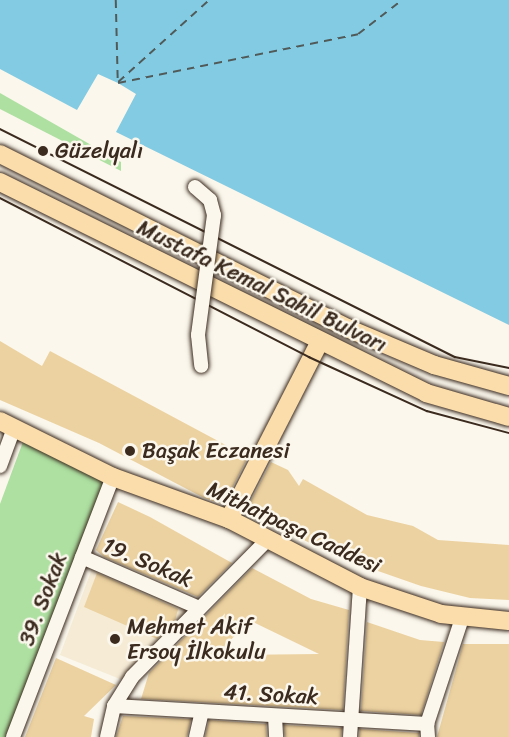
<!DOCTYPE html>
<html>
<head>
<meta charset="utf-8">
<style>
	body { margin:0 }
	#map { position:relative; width:509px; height:737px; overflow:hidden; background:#fbf7ec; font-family:Sriracha,sans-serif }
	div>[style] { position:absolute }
	.built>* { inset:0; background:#f6ecd6 }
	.green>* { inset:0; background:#ade0a1 }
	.water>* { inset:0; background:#82cbe3 }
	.ferry>* { height:1.5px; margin-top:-0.75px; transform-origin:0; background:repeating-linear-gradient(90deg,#505a59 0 8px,transparent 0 14px) }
	.building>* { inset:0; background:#ecd2a1 }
	.roads { filter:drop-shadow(0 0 2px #3b2a1e) drop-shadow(0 0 2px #3b2a1e) }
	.minor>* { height:14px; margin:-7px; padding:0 7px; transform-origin:7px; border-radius:7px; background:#fbf7ec }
	.major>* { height:18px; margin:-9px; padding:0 9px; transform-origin:9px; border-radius:9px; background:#faddab }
	.tram>* { height:1.5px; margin:-0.75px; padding:0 0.75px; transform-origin:0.75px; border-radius:0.75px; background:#3b2a1e }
	.bridges { filter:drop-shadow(0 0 2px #3b2a1e) drop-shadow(0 0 2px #3b2a1e) }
	.minor-bridge>* { height:14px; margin:-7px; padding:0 7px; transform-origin:7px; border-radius:7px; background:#fbf7ec }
	.dots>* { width:16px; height:16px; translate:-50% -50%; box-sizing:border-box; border:3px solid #fbf7ec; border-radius:50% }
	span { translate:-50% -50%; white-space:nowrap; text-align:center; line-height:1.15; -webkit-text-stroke:5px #fbf7ec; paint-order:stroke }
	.poi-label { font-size:22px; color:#3b2a1e }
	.left { translate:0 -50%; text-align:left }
	.street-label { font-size:22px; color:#3b2a1e }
</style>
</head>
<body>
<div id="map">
	<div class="built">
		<i style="clip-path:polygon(93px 566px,189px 607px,125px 681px,60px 655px)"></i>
	</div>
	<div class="green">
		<i style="clip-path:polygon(0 93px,121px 162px,121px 171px,0 109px)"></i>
		<i style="clip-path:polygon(24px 439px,108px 481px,9px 737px,0 737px,0 504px)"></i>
	</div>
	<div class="water">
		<i style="clip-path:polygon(0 0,509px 0,509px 325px,116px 132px,136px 94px,118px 83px,98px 74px,77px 110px,0 69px)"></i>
	</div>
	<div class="ferry">
		<i style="left:116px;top:0;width:82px;rotate:88.6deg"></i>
		<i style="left:118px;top:82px;width:122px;rotate:-42deg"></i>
		<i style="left:118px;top:83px;width:245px;rotate:-11.5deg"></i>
		<i style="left:358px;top:34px;width:56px;rotate:-37.7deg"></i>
	</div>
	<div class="building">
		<i style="clip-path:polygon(0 341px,42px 366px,50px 351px,248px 457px,227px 498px,219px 503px,204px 498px,99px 443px,0 400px)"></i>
		<i style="clip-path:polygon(271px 462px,288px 470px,299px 486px,303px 479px,367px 515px,413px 526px,438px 540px,509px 545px,509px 600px,470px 598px,421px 586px,335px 556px,246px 510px)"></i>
		<i style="clip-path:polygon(118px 502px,150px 517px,232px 563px,198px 597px,104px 557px,96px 550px)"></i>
		<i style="clip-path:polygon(evenodd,252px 568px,311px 599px,349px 610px,343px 710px,141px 699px,149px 673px,252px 568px,249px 620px,319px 654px,217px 655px,249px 620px)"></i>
		<i style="clip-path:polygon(97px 573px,178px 609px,175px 621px,157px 639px,84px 607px)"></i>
		<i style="clip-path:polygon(367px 622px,420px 640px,444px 642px,421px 715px,361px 711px)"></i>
		<i style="clip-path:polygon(463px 644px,509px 644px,509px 737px,437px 737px)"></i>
		<i style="clip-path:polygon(56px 658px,116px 685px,84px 716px,94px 719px,91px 737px,25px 737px)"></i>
		<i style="clip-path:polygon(123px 716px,191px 719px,187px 737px,116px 737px)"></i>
		<i style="clip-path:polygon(209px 720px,266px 724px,267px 737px,205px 737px)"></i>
		<i style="clip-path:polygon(284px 725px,342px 728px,341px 737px,285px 737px)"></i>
		<i style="clip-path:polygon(360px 729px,419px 733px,419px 737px,359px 737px)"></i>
	</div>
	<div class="roads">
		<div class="minor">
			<i style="left:0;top:466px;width:40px;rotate:-69.8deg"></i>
			<i style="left:82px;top:557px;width:125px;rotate:23.5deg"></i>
			<i style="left:114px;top:706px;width:314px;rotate:3.3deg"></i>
			<i style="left:275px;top:716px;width:21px;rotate:87deg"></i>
			<i style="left:13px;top:737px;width:279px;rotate:-69deg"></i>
			<i style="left:107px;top:737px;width:32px;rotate:-77deg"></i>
			<i style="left:114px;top:706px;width:34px;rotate:-58deg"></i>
			<i style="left:132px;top:677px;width:192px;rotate:-45.4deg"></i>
			<i style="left:196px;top:737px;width:26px;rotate:-77deg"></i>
			<i style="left:350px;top:737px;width:150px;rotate:-86.2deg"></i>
			<i style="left:428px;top:737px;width:13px;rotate:-94deg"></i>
			<i style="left:427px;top:724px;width:112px;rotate:-71.7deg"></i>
		</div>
		<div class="major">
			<i style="left:0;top:154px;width:388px;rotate:26.6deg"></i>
			<i style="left:347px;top:328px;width:95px;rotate:23deg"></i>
			<i style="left:434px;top:365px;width:78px;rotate:15.6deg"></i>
			<i style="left:0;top:182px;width:475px;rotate:26.3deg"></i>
			<i style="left:426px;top:393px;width:86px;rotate:16.1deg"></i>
			<i style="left:0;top:421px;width:126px;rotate:26.4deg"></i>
			<i style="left:113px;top:477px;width:123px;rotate:19.9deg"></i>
			<i style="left:229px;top:519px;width:148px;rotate:27.4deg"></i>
			<i style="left:360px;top:587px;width:85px;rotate:18.4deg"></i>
			<i style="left:441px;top:614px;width:68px;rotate:5.9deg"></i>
			<i style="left:229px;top:519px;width:198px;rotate:-62.9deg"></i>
		</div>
	</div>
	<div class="tram">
		<i style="left:0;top:129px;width:509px;rotate:26.62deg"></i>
		<i style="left:455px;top:357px;width:55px;rotate:11.5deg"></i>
		<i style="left:0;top:198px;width:348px;rotate:27.2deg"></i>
		<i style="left:309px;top:357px;width:130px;rotate:24.6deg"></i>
		<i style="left:427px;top:411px;width:85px;rotate:15deg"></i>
	</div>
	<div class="bridges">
		<div class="minor-bridge">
			<i style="left:195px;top:187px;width:20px;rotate:41deg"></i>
			<i style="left:210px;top:200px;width:16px;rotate:75deg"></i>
			<i style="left:214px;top:215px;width:121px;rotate:97.6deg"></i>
			<i style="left:198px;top:335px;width:31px;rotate:84deg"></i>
		</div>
	</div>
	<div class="dots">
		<i style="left:43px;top:151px;background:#3b2a1e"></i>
		<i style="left:130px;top:451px;background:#3b2a1e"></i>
		<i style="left:115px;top:639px;background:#3b2a1e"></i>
	</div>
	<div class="poi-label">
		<span class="left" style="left:55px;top:151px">Güzelyalı</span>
		<span class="left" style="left:142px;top:451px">Başak Eczanesi</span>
		<span class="left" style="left:127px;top:639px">Mehmet Akif<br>Ersoy İlkokulu</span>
	</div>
	<div class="street-label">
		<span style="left:262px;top:286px;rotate:26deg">Mustafa Kemal Sahil Bulvarı</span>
		<span style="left:294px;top:527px;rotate:25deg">Mithatpaşa Caddesi</span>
		<span style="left:148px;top:562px;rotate:23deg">19. Sokak</span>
		<span style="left:43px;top:599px;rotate:-69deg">39. Sokak</span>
		<span style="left:271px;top:694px;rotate:3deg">41. Sokak</span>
	</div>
</div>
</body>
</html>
